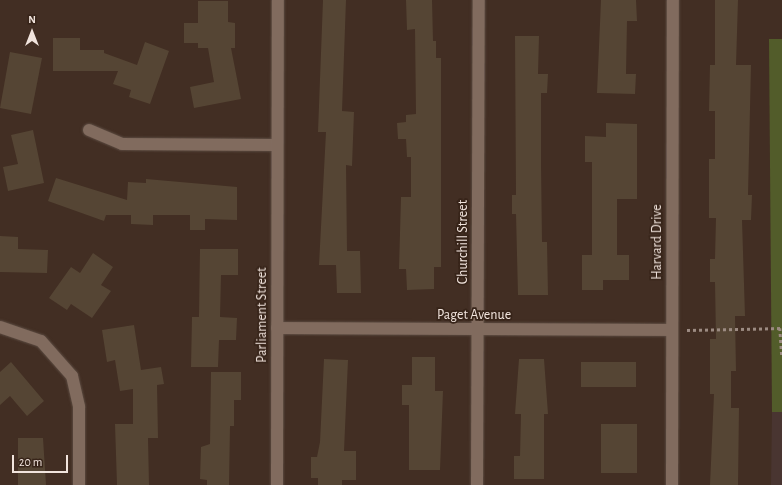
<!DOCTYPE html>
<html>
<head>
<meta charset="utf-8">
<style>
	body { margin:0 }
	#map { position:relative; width:782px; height:485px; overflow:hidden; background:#422e23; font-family:"Alegreya Sans",sans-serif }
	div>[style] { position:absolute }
	.education>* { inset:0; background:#493531 }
	.green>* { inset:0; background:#525c2a }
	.building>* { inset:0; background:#554534 }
	.path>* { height:2.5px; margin-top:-1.25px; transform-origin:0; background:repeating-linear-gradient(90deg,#9c8b82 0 3px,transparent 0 6px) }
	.roads { filter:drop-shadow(0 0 1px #5c4c42) drop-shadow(0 0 1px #5c4c42) }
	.street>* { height:12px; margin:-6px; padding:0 6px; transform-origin:6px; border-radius:6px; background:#816b5e }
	span { translate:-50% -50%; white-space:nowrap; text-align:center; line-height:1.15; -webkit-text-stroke:3.5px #372419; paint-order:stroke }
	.street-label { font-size:14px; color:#f1e4dd }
	.north { position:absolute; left:12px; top:12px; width:40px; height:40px; -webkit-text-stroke:3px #372419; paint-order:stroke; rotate:0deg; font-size:11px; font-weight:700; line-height:16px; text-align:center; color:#f1e4dd }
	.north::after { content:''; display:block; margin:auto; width:14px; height:18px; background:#f1e4dd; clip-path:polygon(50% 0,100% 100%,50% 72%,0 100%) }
	.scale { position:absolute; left:12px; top:455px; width:56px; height:18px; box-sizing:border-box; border:2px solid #f1e4dd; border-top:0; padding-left:5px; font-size:12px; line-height:14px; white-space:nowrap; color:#f1e4dd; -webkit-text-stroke:3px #372419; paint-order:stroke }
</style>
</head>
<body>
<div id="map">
	<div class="education">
		<i style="clip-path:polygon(772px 412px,782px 412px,782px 485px,771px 485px)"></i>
	</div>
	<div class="green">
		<i style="clip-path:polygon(769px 39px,782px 39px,782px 412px,772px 412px)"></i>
	</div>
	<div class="building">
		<i style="clip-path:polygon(323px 0,346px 0,342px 111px,354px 112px,352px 166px,346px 165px,347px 251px,360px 251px,361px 293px,337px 293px,336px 265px,319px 265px,326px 132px,318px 132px)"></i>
		<i style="clip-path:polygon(406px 0,432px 0,433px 41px,436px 41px,436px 58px,441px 58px,441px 267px,434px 267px,434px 289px,407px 290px,406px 269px,399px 269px,401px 197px,411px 197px,411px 157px,407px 157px,406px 139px,398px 139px,397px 123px,406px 122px,406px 115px,416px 114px,415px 29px,407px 30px)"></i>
		<i style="clip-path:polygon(601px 0,636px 0,637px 21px,627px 21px,626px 74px,636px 74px,635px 94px,597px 93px)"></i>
		<i style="clip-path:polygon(715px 0,738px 0,736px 65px,751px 65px,748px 195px,752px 195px,751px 220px,742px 220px,745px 316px,735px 316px,736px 371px,731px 371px,731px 408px,739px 408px,738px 485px,710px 485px,714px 394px,710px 394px,710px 339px,716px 339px,715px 282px,710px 282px,710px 259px,715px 259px,716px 218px,709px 218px,709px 159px,715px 159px,715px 111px,709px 111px,710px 65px,715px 65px)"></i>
		<i style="clip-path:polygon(198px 1px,228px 1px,228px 22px,235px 23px,235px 48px,231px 48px,241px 99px,194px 108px,190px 87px,214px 82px,208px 48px,198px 48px,198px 43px,184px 43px,184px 23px,198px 23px)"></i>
		<i style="clip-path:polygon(515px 36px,539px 36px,538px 74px,548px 74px,547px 93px,541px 93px,541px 163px,542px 242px,547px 242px,548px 295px,518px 295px,516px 214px,512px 214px,512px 195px,516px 195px)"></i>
		<i style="clip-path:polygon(53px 38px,80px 38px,80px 50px,104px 50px,104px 53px,137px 65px,145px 42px,169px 51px,150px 104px,129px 97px,131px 90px,113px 84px,118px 71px,53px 71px)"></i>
		<i style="clip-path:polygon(10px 52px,42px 58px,31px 114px,0 108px)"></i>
		<i style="clip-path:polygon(606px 123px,637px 124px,637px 199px,617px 199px,617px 255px,629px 255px,629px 280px,603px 280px,603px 290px,582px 290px,582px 255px,592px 255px,592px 162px,585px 162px,585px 136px,606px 137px)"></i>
		<i style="clip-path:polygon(33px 130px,44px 183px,8px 191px,3px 167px,18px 164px,11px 135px)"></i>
		<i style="clip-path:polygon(56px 178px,127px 200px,128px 182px,146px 183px,146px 179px,237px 187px,237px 220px,205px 219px,205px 230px,190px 230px,190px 215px,153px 215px,153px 225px,131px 224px,131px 215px,106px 215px,104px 221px,48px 201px)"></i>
		<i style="clip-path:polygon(0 236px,18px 237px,18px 249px,48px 250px,47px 273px,0 272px)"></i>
		<i style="clip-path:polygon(200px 249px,238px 249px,238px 275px,221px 275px,220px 317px,237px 318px,236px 340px,219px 340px,218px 367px,191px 367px,192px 317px,199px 317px)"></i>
		<i style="clip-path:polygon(93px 253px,113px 267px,101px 285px,111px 291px,92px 318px,71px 304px,67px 310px,49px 298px,71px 267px,80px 273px)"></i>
		<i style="clip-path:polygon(134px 325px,141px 370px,161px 367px,164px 384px,157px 385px,158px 438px,148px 438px,149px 485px,117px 485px,115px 424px,133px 424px,133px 389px,120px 391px,115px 360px,107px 362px,102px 330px)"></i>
		<i style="clip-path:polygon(412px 357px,435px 357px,435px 391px,443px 391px,440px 470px,409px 470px,409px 405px,402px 405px,402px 385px,412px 385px)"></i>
		<i style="clip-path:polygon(324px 359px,348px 360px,344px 451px,356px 451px,356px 480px,342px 480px,342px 485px,318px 485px,318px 478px,311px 478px,311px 457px,317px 457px,320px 442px)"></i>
		<i style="clip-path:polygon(519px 359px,544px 359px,548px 414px,544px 414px,544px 479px,514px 479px,514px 456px,520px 456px,521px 414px,515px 414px)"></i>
		<i style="clip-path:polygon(11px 362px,44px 401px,27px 416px,10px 396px,0 405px,0 372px)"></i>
		<i style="clip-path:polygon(581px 362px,636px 362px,636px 387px,581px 387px)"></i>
		<i style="clip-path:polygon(211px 372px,241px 372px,241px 400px,234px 400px,234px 426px,230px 426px,229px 485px,207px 485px,207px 480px,200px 479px,201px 447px,210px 444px)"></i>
		<i style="clip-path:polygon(601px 424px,637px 424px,637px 473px,601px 473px)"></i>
		<i style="clip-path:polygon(18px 438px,43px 438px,46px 485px,18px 485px)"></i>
	</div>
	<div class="path">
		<i style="left:780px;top:328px;width:29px;rotate:86deg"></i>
		<i style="left:687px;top:330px;width:95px;rotate:-1.2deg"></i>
	</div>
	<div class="roads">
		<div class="street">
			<i style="left:89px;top:130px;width:36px;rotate:23deg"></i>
			<i style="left:122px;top:144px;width:154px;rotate:0.4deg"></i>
			<i style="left:0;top:327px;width:43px;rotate:18.9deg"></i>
			<i style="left:41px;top:341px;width:47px;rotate:48.5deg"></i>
			<i style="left:72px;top:376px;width:32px;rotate:77deg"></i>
			<i style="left:79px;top:407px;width:78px;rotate:90deg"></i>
			<i style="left:277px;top:328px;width:395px;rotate:0.3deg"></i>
			<i style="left:277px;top:485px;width:485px;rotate:-89.9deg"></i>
			<i style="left:477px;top:485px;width:485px;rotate:-89.8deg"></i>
			<i style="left:672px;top:485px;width:485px;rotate:-89.9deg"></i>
		</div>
	</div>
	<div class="street-label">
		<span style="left:463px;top:242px;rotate:-90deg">Churchill Street</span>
		<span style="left:657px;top:242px;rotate:-90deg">Harvard Drive</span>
		<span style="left:262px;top:315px;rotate:-90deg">Parliament Street</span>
		<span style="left:474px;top:315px">Paget Avenue</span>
	</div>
	<div class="north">N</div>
	<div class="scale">20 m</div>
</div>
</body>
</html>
